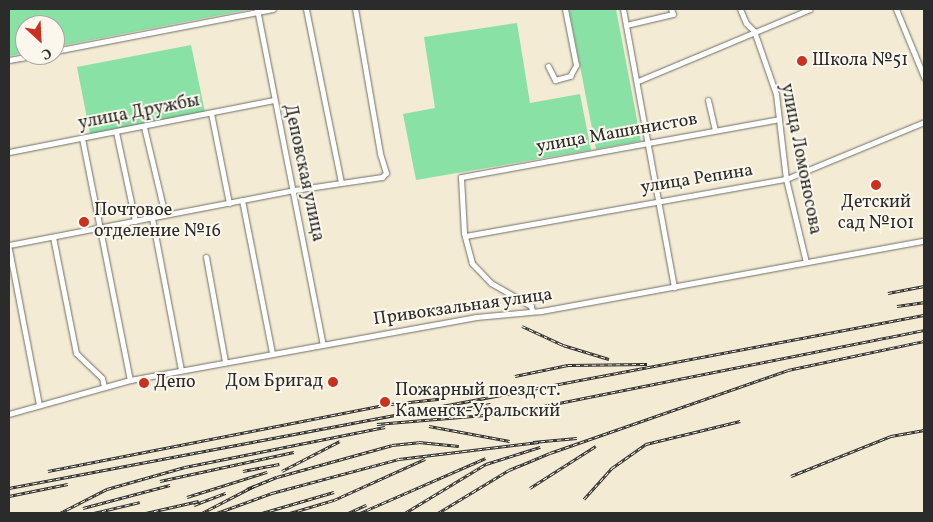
<!DOCTYPE html>
<html>
<head>
<meta charset="utf-8">
<style>
	body { margin:0 }
	#map { position:relative; width:933px; height:522px; overflow:hidden; background:#f3ebd4; font-family:Vollkorn,serif }
	div>[style] { position:absolute }
	.green>* { inset:0; background:#89e1a5 }
	.roads { filter:drop-shadow(0 0 1px #716e66) drop-shadow(0 0 1px #716e66) }
	.minor>* { height:5px; margin:-2.5px; padding:0 2.5px; transform-origin:2.5px; border-radius:2.5px; background:#fff }
	.rail>* { height:3px; margin-top:-1.5px; transform-origin:0; background:repeating-linear-gradient(90deg,#fbf7ec 0 4px,#2b2b2b 0 8px); box-sizing:border-box; border-block:1px solid #2b2b2b }
	.dots>* { width:14px; height:14px; translate:-50% -50%; box-sizing:border-box; border:2px solid #fbf7ec; border-radius:50% }
	span { translate:-50% -50%; white-space:nowrap; text-align:center; line-height:1.15; -webkit-text-stroke:4px #fbf7ec; paint-order:stroke }
	.poi-label { font-size:18px; color:#2b2b2b }
	.left { translate:0 -50%; text-align:left }
	.right { translate:-100% -50%; text-align:right }
	.street-label { font-size:18px; color:#2b2b2b }
	.frame { position:absolute; inset:0; border:10px solid #2b2b2b; pointer-events:none }
	.north { position:absolute; left:15px; top:15px; width:50px; height:50px; box-sizing:border-box; background:#fbf7ec; border:1px solid #a8a59f; border-radius:50%; rotate:155deg; font-size:14px; font-weight:700; line-height:20px; text-align:center; color:#2b2b2b }
	.north::after { content:''; display:block; margin:auto; width:18px; height:22px; background:#c8321e; clip-path:polygon(50% 0,100% 100%,50% 72%,0 100%) }
</style>
</head>
<body>
<div id="map">
	<div class="green">
		<i style="clip-path:polygon(9px 9px,252px 9px,55px 47px,55px 25px,25px 25px,25px 53px,9px 56px)"></i>
		<i style="clip-path:polygon(569px 9px,616px 9px,641px 141px,596px 149px)"></i>
		<i style="clip-path:polygon(517px 23px,530px 103px,580px 94px,591px 150px,416px 180px,403px 114px,435px 108px,424px 37px)"></i>
		<i style="clip-path:polygon(191px 45px,205px 112px,90px 134px,77px 67px)"></i>
	</div>
	<div class="roads">
		<div class="minor">
			<i style="left:257px;top:9px;width:341px;rotate:78.9deg"></i>
			<i style="left:306px;top:9px;width:177px;rotate:78.6deg"></i>
			<i style="left:623px;top:9px;width:283px;rotate:79.6deg"></i>
			<i style="left:740px;top:9px;width:15px;rotate:67deg"></i>
			<i style="left:746px;top:23px;width:11px;rotate:45deg"></i>
			<i style="left:754px;top:31px;width:67px;rotate:70.8deg"></i>
			<i style="left:776px;top:94px;width:86px;rotate:83.3deg"></i>
			<i style="left:786px;top:179px;width:85px;rotate:76.5deg"></i>
			<i style="left:896px;top:9px;width:74px;rotate:67.6deg"></i>
			<i style="left:626px;top:25px;width:48px;rotate:-13.2deg"></i>
			<i style="left:673px;top:14px;width:5px;rotate:-112deg"></i>
			<i style="left:55px;top:51px;width:222px;rotate:-10.9deg"></i>
			<i style="left:9px;top:60px;width:27px;rotate:-10deg"></i>
			<i style="left:548px;top:66px;width:16px;rotate:63deg"></i>
			<i style="left:555px;top:80px;width:16px;rotate:-15deg"></i>
			<i style="left:570px;top:76px;width:13px;rotate:-61deg"></i>
			<i style="left:576px;top:65px;width:57px;rotate:-101.1deg"></i>
			<i style="left:638px;top:81px;width:186px;rotate:-22.7deg"></i>
			<i style="left:708px;top:100px;width:31px;rotate:77deg"></i>
			<i style="left:211px;top:113px;width:92px;rotate:78.7deg"></i>
			<i style="left:144px;top:127px;width:90px;rotate:76.6deg"></i>
			<i style="left:116px;top:132px;width:91px;rotate:77.9deg"></i>
			<i style="left:82px;top:138px;width:247px;rotate:78.8deg"></i>
			<i style="left:9px;top:152px;width:270px;rotate:-11.1deg"></i>
			<i style="left:242px;top:200px;width:156px;rotate:78.9deg"></i>
			<i style="left:152px;top:218px;width:155px;rotate:79.2deg"></i>
			<i style="left:465px;top:236px;width:326px;rotate:-10.1deg"></i>
			<i style="left:786px;top:179px;width:149px;rotate:-22.4deg"></i>
			<i style="left:53px;top:237px;width:118px;rotate:78.8deg"></i>
			<i style="left:76px;top:353px;width:36px;rotate:44deg"></i>
			<i style="left:102px;top:378px;width:9px;rotate:77deg"></i>
			<i style="left:9px;top:245px;width:290px;rotate:-10.9deg"></i>
			<i style="left:294px;top:190px;width:89px;rotate:-8.4deg"></i>
			<i style="left:382px;top:177px;width:6px;rotate:-45deg"></i>
			<i style="left:386px;top:173px;width:21px;rotate:-107deg"></i>
			<i style="left:380px;top:153px;width:146px;rotate:-99.8deg"></i>
			<i style="left:9px;top:249px;width:159px;rotate:79.1deg"></i>
			<i style="left:206px;top:257px;width:107px;rotate:79.7deg"></i>
			<i style="left:532px;top:311px;width:5px;rotate:-101deg"></i>
			<i style="left:531px;top:306px;width:46px;rotate:-150.1deg"></i>
			<i style="left:491px;top:283px;width:28px;rotate:-134deg"></i>
			<i style="left:472px;top:263px;width:31px;rotate:-105deg"></i>
			<i style="left:464px;top:233px;width:56px;rotate:-93.1deg"></i>
			<i style="left:461px;top:177px;width:323px;rotate:-10.3deg"></i>
			<i style="left:9px;top:414px;width:126px;rotate:-15.7deg"></i>
			<i style="left:130px;top:380px;width:352px;rotate:-10.3deg"></i>
			<i style="left:476px;top:317px;width:65px;rotate:-5.3deg"></i>
			<i style="left:541px;top:311px;width:389px;rotate:-10.4deg"></i>
		</div>
	</div>
	<div class="rail">
		<i style="left:888px;top:293px;width:37px;rotate:-11deg"></i>
		<i style="left:897px;top:306px;width:27px;rotate:-8deg"></i>
		<i style="left:522px;top:326px;width:45px;rotate:24.9deg"></i>
		<i style="left:563px;top:345px;width:48px;rotate:16.9deg"></i>
		<i style="left:515px;top:376px;width:54px;rotate:-11.7deg"></i>
		<i style="left:568px;top:365px;width:79px;rotate:-0.7deg"></i>
		<i style="left:456px;top:410px;width:35px;rotate:-10deg"></i>
		<i style="left:377px;top:424px;width:132px;rotate:-4.8deg"></i>
		<i style="left:509px;top:413px;width:423px;rotate:-11.3deg"></i>
		<i style="left:429px;top:426px;width:82px;rotate:10.5deg"></i>
		<i style="left:533px;top:442px;width:44px;rotate:-5.2deg"></i>
		<i style="left:48px;top:471px;width:349px;rotate:-11.1deg"></i>
		<i style="left:391px;top:404px;width:56px;rotate:-6.1deg"></i>
		<i style="left:243px;top:471px;width:37px;rotate:-11deg"></i>
		<i style="left:282px;top:471px;width:65px;rotate:-27.3deg"></i>
		<i style="left:791px;top:476px;width:108px;rotate:-21.8deg"></i>
		<i style="left:891px;top:436px;width:34px;rotate:-10deg"></i>
		<i style="left:160px;top:481px;width:137px;rotate:-12.2deg"></i>
		<i style="left:9px;top:488px;width:931px;rotate:-10.71deg"></i>
		<i style="left:530px;top:488px;width:78px;rotate:-32.5deg"></i>
		<i style="left:247px;top:489px;width:32px;rotate:-22deg"></i>
		<i style="left:277px;top:477px;width:119px;rotate:-15.5deg"></i>
		<i style="left:392px;top:445px;width:27px;rotate:-6deg"></i>
		<i style="left:419px;top:442px;width:40px;rotate:5.7deg"></i>
		<i style="left:9px;top:496px;width:60px;rotate:-11.5deg"></i>
		<i style="left:187px;top:497px;width:84px;rotate:-17.4deg"></i>
		<i style="left:584px;top:499px;width:42px;rotate:-47.9deg"></i>
		<i style="left:612px;top:468px;width:42px;rotate:-35.2deg"></i>
		<i style="left:646px;top:444px;width:97px;rotate:-13.7deg"></i>
		<i style="left:194px;top:505px;width:34px;rotate:-21deg"></i>
		<i style="left:83px;top:508px;width:90px;rotate:-14.8deg"></i>
		<i style="left:60px;top:513px;width:53px;rotate:-27.1deg"></i>
		<i style="left:107px;top:489px;width:81px;rotate:-15.8deg"></i>
		<i style="left:185px;top:467px;width:204px;rotate:-11.3deg"></i>
		<i style="left:94px;top:513px;width:47px;rotate:-13.4deg"></i>
		<i style="left:146px;top:513px;width:54px;rotate:-12.8deg"></i>
		<i style="left:202px;top:513px;width:59px;rotate:-27.4deg"></i>
		<i style="left:217px;top:513px;width:59px;rotate:-20deg"></i>
		<i style="left:272px;top:493px;width:131px;rotate:-15deg"></i>
		<i style="left:399px;top:459px;width:141px;rotate:-6.9deg"></i>
		<i style="left:262px;top:513px;width:75px;rotate:-16.3deg"></i>
		<i style="left:290px;top:513px;width:46px;rotate:-16.5deg"></i>
		<i style="left:334px;top:500px;width:100px;rotate:-24.3deg"></i>
		<i style="left:348px;top:513px;width:20px;rotate:-24deg"></i>
		<i style="left:360px;top:513px;width:137px;rotate:-23.6deg"></i>
		<i style="left:405px;top:513px;width:95px;rotate:-31.2deg"></i>
		<i style="left:486px;top:464px;width:57px;rotate:-17.5deg"></i>
		<i style="left:438px;top:513px;width:83px;rotate:-31.2deg"></i>
		<i style="left:509px;top:470px;width:44px;rotate:-22.5deg"></i>
		<i style="left:550px;top:453px;width:252px;rotate:-19.2deg"></i>
		<i style="left:788px;top:370px;width:139px;rotate:-12deg"></i>
	</div>
	<div class="dots">
		<i style="left:802px;top:61px;background:#c8321e"></i>
		<i style="left:876px;top:185px;background:#c8321e"></i>
		<i style="left:84px;top:222px;background:#c8321e"></i>
		<i style="left:333px;top:382px;background:#c8321e"></i>
		<i style="left:144px;top:383px;background:#c8321e"></i>
		<i style="left:385px;top:402px;background:#c8321e"></i>
	</div>
	<div class="poi-label">
		<span class="left" style="left:812px;top:61px">Школа №51</span>
		<span style="left:876px;top:214px">Детский<br>сад №101</span>
		<span class="left" style="left:94px;top:222px">Почтовое<br>отделение №16</span>
		<span class="right" style="left:323px;top:382px">Дом Бригад</span>
		<span class="left" style="left:154px;top:383px">Депо</span>
		<span class="left" style="left:395px;top:402px">Пожарный поезд ст.<br>Каменск-Уральский</span>
	</div>
	<div class="street-label">
		<span style="left:139px;top:113px;rotate:-11deg">улица Дружбы</span>
		<span style="left:617px;top:134px;rotate:-10deg">улица Машинистов</span>
		<span style="left:800px;top:159px;rotate:79deg">улица Ломоносова</span>
		<span style="left:303px;top:173px;rotate:78deg">Деповская улица</span>
		<span style="left:697px;top:180px;rotate:-9deg">улица Репина</span>
		<span style="left:463px;top:308px;rotate:-8deg">Привокзальная улица</span>
	</div>
	<div class="frame"></div>
	<div class="north">С</div>
</div>
</body>
</html>
